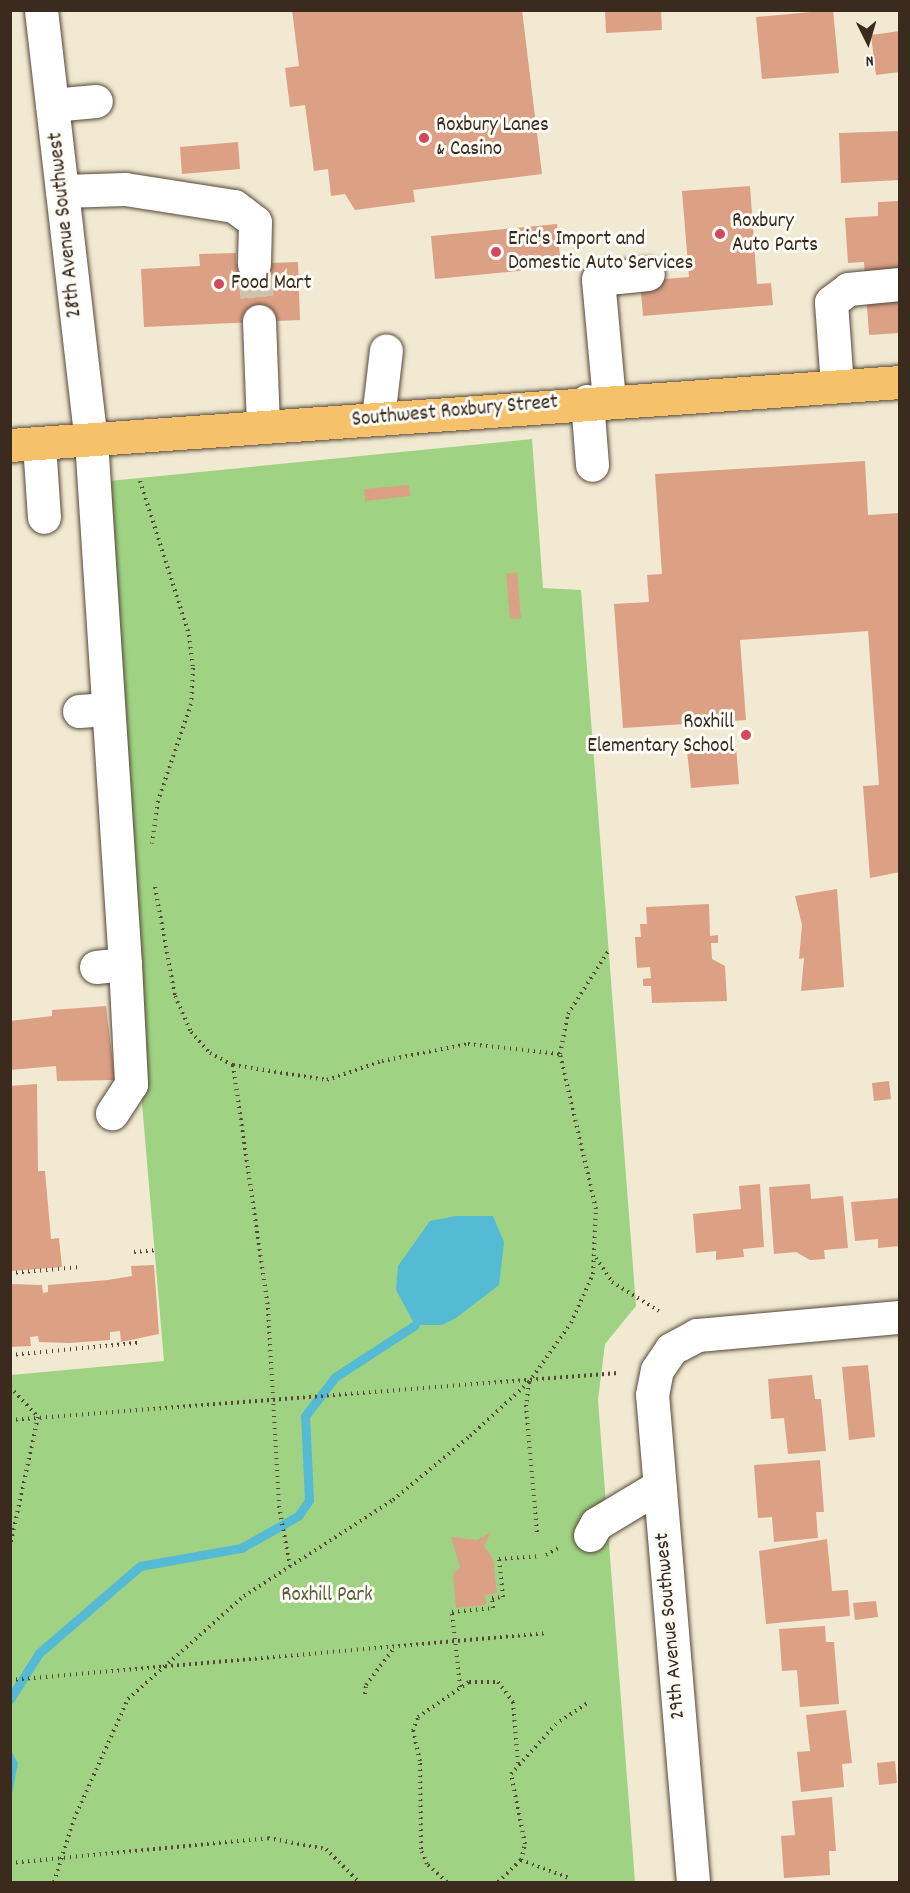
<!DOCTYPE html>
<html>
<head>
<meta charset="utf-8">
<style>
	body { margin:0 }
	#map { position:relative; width:910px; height:1893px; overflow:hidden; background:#f1e9d1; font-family:Dekko,sans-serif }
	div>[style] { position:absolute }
	.green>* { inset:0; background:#9fd383 }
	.water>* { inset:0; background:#55bad4 }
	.stream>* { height:9px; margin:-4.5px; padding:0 4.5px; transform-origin:4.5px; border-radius:4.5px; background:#55bad4 }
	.building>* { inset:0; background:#dca085 }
	.minor-tunnel>* { height:33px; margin-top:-16.5px; transform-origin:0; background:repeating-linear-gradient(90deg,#cdc3ad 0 33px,transparent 0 49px) }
	.path>* { height:4px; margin-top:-2px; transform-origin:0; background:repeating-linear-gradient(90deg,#564739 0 1.5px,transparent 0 6px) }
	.roads { filter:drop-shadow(0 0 2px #564739) drop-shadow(0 0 2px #564739) }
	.minor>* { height:33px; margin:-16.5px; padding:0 16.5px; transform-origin:16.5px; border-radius:16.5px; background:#fff }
	.major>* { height:33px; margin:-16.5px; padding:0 16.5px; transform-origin:16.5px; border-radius:16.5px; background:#f5c16b }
	.dots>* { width:16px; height:16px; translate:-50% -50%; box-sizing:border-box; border:3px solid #fdfcf7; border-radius:50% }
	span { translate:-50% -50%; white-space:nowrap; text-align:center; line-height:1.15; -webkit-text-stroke:6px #fdfcf7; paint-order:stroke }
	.poi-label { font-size:21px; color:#3b2a1e }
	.left { translate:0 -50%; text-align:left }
	.right { translate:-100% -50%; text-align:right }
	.street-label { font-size:21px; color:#3b2a1e }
	.park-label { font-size:21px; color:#595d3c }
	.frame { position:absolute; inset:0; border:12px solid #3b2a1e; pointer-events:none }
	.north { position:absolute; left:838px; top:12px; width:60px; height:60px; -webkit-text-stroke:4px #fdfcf7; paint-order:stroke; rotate:175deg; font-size:16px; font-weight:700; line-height:24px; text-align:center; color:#3b2a1e }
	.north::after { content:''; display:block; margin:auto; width:21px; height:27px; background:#3b2a1e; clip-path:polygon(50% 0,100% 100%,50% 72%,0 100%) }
</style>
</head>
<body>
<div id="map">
	<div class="green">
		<i style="clip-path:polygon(532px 439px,543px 588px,581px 590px,636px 1306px,605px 1344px,598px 1400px,635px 1882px,11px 1882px,11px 1375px,164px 1361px,89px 483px)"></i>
	</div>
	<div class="water">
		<i style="clip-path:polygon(456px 1216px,493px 1216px,504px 1242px,499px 1285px,456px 1318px,442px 1325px,415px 1325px,396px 1290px,398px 1266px,430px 1221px)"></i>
		<i style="clip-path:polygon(11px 1751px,18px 1763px,11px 1799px)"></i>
	</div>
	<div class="stream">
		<i style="left:10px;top:1699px;width:54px;rotate:-57.8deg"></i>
		<i style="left:39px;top:1653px;width:133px;rotate:-40.7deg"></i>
		<i style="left:140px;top:1566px;width:103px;rotate:-10.1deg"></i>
		<i style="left:241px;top:1548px;width:65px;rotate:-29.3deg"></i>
		<i style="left:298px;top:1516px;width:19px;rotate:-55deg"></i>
		<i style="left:309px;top:1500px;width:84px;rotate:-92.7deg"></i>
		<i style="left:305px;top:1416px;width:49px;rotate:-52.4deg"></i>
		<i style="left:335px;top:1377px;width:95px;rotate:-33deg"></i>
	</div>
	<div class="building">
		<i style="clip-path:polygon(292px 10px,522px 10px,542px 174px,413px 190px,415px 202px,355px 210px,345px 194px,331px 196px,328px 169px,314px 171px,305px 105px,290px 107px,285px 68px,299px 66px)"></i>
		<i style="clip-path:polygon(605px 10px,661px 10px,662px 30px,606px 33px)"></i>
		<i style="clip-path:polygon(833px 10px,839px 73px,762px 79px,756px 17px)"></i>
		<i style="clip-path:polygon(900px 31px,900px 72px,876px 75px,871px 35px)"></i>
		<i style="clip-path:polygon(900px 131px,900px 180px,841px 183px,839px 133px)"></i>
		<i style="clip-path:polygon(238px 142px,240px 169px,182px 174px,180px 147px)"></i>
		<i style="clip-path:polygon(750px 186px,757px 284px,771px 283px,773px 305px,643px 316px,640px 281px,689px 277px,682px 191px)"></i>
		<i style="clip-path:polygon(900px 201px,900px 333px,869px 335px,864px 262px,848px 263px,845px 218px,878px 216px,878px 202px)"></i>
		<i style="clip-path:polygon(557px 224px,561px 267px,435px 279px,431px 236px)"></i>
		<i style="clip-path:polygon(236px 253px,236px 264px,298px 262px,300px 320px,144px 327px,141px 269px,200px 266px,199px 254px)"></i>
		<i style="clip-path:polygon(865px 461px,868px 515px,900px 513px,900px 872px,870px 878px,863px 786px,879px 785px,868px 631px,740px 640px,746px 720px,623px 728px,614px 604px,649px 602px,647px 575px,662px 574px,655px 474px)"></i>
		<i style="clip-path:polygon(409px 485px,410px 496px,365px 501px,364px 489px)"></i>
		<i style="clip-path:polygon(517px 572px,521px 618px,510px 619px,506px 574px)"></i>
		<i style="clip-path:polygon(707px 742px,707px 748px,736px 746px,739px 784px,691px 788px,687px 751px,694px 750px,693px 743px)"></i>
		<i style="clip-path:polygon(837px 889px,844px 987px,801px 991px,804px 958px,799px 959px,802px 925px,795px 896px)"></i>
		<i style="clip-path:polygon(709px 904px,710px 936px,718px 935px,718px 943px,711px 943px,712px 959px,725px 966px,727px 1001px,652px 1003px,651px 986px,643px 986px,643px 979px,651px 978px,650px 967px,637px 968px,635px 937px,641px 937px,640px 924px,647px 924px,646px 907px)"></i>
		<i style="clip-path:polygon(106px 1006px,115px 1080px,57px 1081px,56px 1066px,10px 1070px,10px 1021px,52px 1016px,52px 1010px)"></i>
		<i style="clip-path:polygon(889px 1081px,891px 1099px,874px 1101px,872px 1083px)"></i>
		<i style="clip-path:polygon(37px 1084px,38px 1171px,45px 1171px,51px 1239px,59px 1238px,62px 1267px,10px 1271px,10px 1086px)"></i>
		<i style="clip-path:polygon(760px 1184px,764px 1247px,743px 1249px,744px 1257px,716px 1260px,716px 1251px,696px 1253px,693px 1214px,741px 1209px,739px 1186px)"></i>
		<i style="clip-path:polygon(810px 1184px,811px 1199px,843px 1196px,848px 1248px,824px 1250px,825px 1259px,810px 1260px,796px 1252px,774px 1254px,769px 1187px)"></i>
		<i style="clip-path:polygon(900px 1198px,900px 1246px,878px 1248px,878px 1239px,855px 1241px,851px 1202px)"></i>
		<i style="clip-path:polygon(154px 1265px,159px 1334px,121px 1342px,120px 1331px,110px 1332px,110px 1340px,69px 1343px,39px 1342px,38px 1336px,30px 1337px,31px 1346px,10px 1347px,10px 1284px,42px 1285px,43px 1293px,48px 1292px,48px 1285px,108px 1280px,132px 1276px,131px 1266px)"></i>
		<i style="clip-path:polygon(868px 1365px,875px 1437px,849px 1440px,842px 1367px)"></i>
		<i style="clip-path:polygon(812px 1375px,815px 1399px,821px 1399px,826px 1451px,788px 1454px,784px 1418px,771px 1419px,768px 1379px)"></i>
		<i style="clip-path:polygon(820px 1460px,824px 1512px,816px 1512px,818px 1538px,774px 1542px,772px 1517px,758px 1518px,754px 1465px)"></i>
		<i style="clip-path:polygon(491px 1532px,484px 1546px,493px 1559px,497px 1593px,485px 1595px,486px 1605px,456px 1608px,453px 1574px,460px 1567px,451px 1537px,477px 1540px)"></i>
		<i style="clip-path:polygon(827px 1539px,832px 1591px,848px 1590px,850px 1616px,766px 1624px,759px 1551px)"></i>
		<i style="clip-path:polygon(876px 1601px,878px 1617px,855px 1620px,853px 1603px)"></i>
		<i style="clip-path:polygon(825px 1626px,826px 1642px,834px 1642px,839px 1704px,800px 1707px,797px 1670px,782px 1671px,779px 1629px)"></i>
		<i style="clip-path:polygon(846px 1710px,852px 1763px,842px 1764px,844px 1787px,801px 1792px,797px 1752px,810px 1751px,806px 1715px)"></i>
		<i style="clip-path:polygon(895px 1761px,897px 1783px,879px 1785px,877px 1763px)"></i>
		<i style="clip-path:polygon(832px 1797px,836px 1851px,829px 1851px,830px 1875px,784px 1878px,781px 1836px,795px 1835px,792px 1801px)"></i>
	</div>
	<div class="minor-tunnel">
		<i style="left:254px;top:264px;width:57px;rotate:85deg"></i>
	</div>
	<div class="path">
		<i style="left:140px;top:481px;width:162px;rotate:72.3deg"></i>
		<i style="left:189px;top:635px;width:33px;rotate:83deg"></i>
		<i style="left:193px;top:668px;width:36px;rotate:93deg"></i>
		<i style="left:191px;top:704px;width:102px;rotate:108.8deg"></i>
		<i style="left:158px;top:801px;width:43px;rotate:97.9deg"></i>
		<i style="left:155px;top:887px;width:111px;rotate:79.6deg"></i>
		<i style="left:175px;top:996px;width:39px;rotate:66deg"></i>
		<i style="left:191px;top:1032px;width:28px;rotate:48deg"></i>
		<i style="left:210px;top:1053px;width:26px;rotate:28deg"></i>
		<i style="left:233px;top:1065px;width:95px;rotate:9.1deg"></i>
		<i style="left:327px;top:1080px;width:58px;rotate:-19.1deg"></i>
		<i style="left:382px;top:1061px;width:88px;rotate:-11.2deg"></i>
		<i style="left:468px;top:1044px;width:93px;rotate:6.2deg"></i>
		<i style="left:233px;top:1065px;width:246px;rotate:81.8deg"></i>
		<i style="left:268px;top:1308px;width:198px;rotate:86.8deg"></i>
		<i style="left:279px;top:1506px;width:61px;rotate:79.6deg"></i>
		<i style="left:134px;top:1252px;width:23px;rotate:-5deg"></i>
		<i style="left:596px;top:1258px;width:29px;rotate:56deg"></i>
		<i style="left:612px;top:1282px;width:55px;rotate:31.7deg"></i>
		<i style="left:10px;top:1273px;width:70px;rotate:-4.9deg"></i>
		<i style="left:10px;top:1355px;width:129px;rotate:-5.4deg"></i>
		<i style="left:529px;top:1382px;width:23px;rotate:97deg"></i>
		<i style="left:526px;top:1405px;width:129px;rotate:85.1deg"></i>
		<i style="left:10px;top:1387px;width:41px;rotate:47deg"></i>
		<i style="left:38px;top:1417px;width:132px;rotate:102.2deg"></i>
		<i style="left:10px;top:1420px;width:610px;rotate:-4.42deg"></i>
		<i style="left:546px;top:1555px;width:16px;rotate:-30deg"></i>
		<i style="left:10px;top:1680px;width:540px;rotate:-4.99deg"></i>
		<i style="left:460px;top:1687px;width:75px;rotate:-96.1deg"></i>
		<i style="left:452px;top:1612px;width:41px;rotate:-5.6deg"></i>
		<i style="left:493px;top:1608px;width:10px;rotate:-96deg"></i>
		<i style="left:492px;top:1598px;width:11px;rotate:-5deg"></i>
		<i style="left:503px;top:1597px;width:38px;rotate:-96deg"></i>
		<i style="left:499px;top:1559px;width:42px;rotate:-4.1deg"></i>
		<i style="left:365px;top:1694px;width:9px;rotate:-84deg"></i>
		<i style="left:366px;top:1685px;width:46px;rotate:-52.9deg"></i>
		<i style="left:560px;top:1721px;width:33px;rotate:-33deg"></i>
		<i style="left:521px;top:1860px;width:51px;rotate:20.6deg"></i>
		<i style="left:10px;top:1863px;width:259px;rotate:-5.5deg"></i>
		<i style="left:268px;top:1838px;width:59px;rotate:10.7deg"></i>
		<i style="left:326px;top:1849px;width:47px;rotate:45deg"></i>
		<i style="left:54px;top:1882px;width:66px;rotate:-72.4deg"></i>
		<i style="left:74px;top:1819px;width:132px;rotate:-65.8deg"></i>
		<i style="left:128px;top:1699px;width:155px;rotate:-41.6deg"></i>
		<i style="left:244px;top:1596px;width:177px;rotate:-32.8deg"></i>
		<i style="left:393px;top:1500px;width:100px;rotate:-39.7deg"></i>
		<i style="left:470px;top:1436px;width:80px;rotate:-42.5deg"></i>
		<i style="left:529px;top:1382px;width:72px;rotate:-54.6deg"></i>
		<i style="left:571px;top:1323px;width:54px;rotate:-65.8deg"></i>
		<i style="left:593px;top:1274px;width:65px;rotate:-87.4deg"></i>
		<i style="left:596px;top:1209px;width:159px;rotate:-103.1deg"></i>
		<i style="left:560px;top:1054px;width:41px;rotate:-78.7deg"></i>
		<i style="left:568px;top:1014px;width:76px;rotate:-57.4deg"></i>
		<i style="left:447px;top:1882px;width:27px;rotate:-138deg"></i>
		<i style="left:427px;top:1864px;width:16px;rotate:-112deg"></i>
		<i style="left:421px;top:1849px;width:88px;rotate:-90.7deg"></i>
		<i style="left:420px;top:1761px;width:31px;rotate:-103deg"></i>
		<i style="left:413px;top:1731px;width:15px;rotate:-70deg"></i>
		<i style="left:418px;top:1717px;width:62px;rotate:-34.5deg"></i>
		<i style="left:469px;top:1682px;width:29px"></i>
		<i style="left:498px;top:1682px;width:25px;rotate:53deg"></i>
		<i style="left:513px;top:1702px;width:61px;rotate:85.3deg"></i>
		<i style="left:498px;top:1882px;width:32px;rotate:-44deg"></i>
		<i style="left:521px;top:1860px;width:16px;rotate:-76deg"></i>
		<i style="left:525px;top:1844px;width:71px;rotate:-101.3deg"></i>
		<i style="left:511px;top:1774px;width:67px;rotate:-48deg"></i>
	</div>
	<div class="roads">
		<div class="minor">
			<i style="left:41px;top:10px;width:433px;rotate:83.4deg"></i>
			<i style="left:91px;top:440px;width:525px;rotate:86.29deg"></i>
			<i style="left:125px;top:964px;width:120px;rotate:87.1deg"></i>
			<i style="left:131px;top:1084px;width:35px;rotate:123deg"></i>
			<i style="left:52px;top:105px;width:44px;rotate:-5.2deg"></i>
			<i style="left:62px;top:191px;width:63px;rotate:-1.8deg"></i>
			<i style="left:125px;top:189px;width:110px;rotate:8.9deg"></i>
			<i style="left:234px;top:206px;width:26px;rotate:37deg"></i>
			<i style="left:255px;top:222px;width:42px;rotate:91.4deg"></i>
			<i style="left:259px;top:321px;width:105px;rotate:87.8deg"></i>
			<i style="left:837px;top:386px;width:84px;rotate:-94.1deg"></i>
			<i style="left:831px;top:302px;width:21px;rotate:-37deg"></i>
			<i style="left:848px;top:289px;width:52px;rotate:-5.5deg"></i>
			<i style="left:609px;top:400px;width:121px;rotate:-95.2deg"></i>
			<i style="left:598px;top:279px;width:50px;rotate:-5.7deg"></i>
			<i style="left:587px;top:401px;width:64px;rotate:85.5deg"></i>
			<i style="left:378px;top:418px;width:68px;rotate:-83.3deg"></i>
			<i style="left:39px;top:444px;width:73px;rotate:86.1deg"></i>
			<i style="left:79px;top:711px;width:28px;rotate:-4deg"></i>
			<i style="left:96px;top:967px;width:29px;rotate:-6deg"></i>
			<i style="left:590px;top:1535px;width:13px;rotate:-61deg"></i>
			<i style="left:596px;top:1524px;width:74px;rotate:-31.1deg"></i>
			<i style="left:693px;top:1882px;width:489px;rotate:-94.8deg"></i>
			<i style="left:652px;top:1395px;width:25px;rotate:-79deg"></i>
			<i style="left:657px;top:1370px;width:25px;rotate:-56deg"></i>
			<i style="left:671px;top:1349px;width:30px;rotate:-28deg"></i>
			<i style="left:697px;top:1335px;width:204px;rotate:-5.1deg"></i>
		</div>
		<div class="major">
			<i style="left:10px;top:445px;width:892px;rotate:-4.05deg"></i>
		</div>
	</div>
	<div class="dots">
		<i style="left:424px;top:138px;background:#d1495b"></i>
		<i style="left:720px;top:234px;background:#d1495b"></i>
		<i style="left:496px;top:252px;background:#d1495b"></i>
		<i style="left:219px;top:284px;background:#d1495b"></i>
		<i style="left:746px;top:735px;background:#d1495b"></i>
	</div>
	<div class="poi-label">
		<span class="left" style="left:436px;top:138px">Roxbury Lanes<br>&amp; Casino</span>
		<span class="left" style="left:732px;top:234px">Roxbury<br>Auto Parts</span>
		<span class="left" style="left:508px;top:252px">Eric's Import and<br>Domestic Auto Services</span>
		<span class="left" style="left:231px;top:284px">Food Mart</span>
		<span class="right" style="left:734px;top:735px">Roxhill<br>Elementary School</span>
	</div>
	<div class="street-label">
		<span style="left:66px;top:225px;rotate:-96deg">28th Avenue Southwest</span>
		<span style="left:455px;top:412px;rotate:-5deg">Southwest Roxbury Street</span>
		<span style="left:671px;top:1626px;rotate:-95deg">29th Avenue Southwest</span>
	</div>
	<div class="park-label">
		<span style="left:327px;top:1596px">Roxhill Park</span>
	</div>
	<div class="frame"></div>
	<div class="north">N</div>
</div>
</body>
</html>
